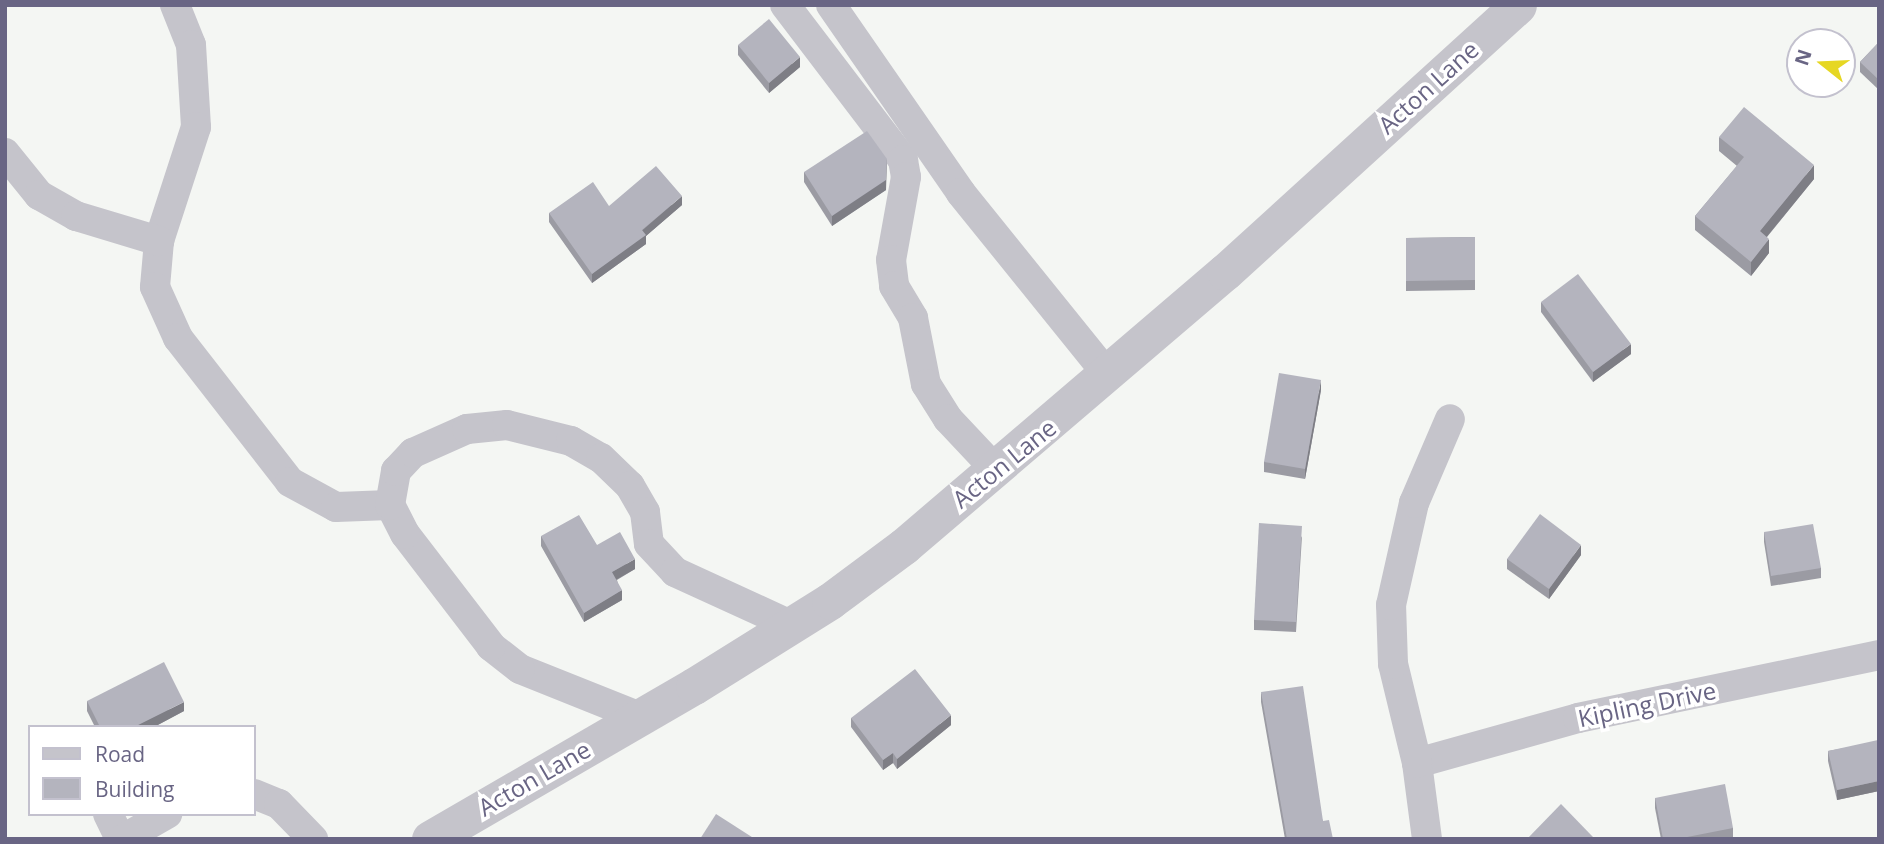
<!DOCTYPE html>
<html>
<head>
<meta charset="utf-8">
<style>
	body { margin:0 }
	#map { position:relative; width:1884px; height:844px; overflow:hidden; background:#f4f6f3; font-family:"Open Sans",sans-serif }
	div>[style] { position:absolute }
	.minor>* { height:30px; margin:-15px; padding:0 15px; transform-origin:15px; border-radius:15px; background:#c5c4cb }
	.tertiary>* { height:37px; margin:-18.5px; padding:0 18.5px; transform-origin:18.5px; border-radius:18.5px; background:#c5c4cb }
	.wall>* { inset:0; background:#9b9ba3 }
	.shaded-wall>* { inset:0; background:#7e7e85 }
	.building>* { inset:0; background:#b4b4be }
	span { translate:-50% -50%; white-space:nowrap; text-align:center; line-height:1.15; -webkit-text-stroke:7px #fff; paint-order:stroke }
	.street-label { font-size:24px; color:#696584 }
	.frame { position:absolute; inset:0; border:7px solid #696584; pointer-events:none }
	.legend { position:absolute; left:28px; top:725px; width:228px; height:91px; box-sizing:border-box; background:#fff; border:2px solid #c3c1ce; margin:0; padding:9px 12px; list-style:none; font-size:21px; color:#696584 }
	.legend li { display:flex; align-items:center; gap:14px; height:35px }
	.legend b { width:35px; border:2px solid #c3c1ce }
	.north { position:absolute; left:1786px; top:28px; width:70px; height:70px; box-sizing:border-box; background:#fff; border:2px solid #c3c1ce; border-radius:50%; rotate:288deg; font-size:19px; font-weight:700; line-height:28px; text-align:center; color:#696584 }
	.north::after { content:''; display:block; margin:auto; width:24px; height:32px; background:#e6d723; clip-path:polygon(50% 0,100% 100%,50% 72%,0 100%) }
</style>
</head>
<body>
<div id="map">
	<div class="minor">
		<i style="left:175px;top:5px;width:43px;rotate:68.2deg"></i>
		<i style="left:191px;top:45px;width:82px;rotate:86.5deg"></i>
		<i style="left:196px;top:127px;width:120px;rotate:108deg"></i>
		<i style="left:159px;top:241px;width:46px;rotate:95deg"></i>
		<i style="left:155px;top:287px;width:56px;rotate:65.7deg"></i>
		<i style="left:178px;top:338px;width:182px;rotate:52.1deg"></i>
		<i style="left:290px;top:482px;width:52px;rotate:28.5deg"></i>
		<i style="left:336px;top:507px;width:54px;rotate:-2.1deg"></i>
		<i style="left:785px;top:5px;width:195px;rotate:52.7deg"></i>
		<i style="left:903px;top:160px;width:17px;rotate:80deg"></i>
		<i style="left:906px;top:177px;width:84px;rotate:100.2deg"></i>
		<i style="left:891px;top:260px;width:26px;rotate:83deg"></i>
		<i style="left:894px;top:286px;width:37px;rotate:59deg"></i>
		<i style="left:913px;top:318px;width:67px;rotate:78.9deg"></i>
		<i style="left:926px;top:384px;width:41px;rotate:57.8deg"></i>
		<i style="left:948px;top:419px;width:69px;rotate:46.8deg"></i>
		<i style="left:831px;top:5px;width:229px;rotate:55.3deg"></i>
		<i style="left:961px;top:193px;width:234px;rotate:51.1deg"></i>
		<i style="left:5px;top:153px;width:54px;rotate:51deg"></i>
		<i style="left:39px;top:195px;width:43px;rotate:29.6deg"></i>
		<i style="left:76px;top:216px;width:87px;rotate:16.8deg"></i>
		<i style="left:640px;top:717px;width:129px;rotate:-158.2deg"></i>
		<i style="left:520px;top:669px;width:37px;rotate:-142deg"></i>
		<i style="left:491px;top:646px;width:141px;rotate:-127.5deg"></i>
		<i style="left:405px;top:534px;width:33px;rotate:-117deg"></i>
		<i style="left:390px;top:505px;width:35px;rotate:-80deg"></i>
		<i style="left:396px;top:471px;width:25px;rotate:-47deg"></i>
		<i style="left:413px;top:453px;width:59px;rotate:-24deg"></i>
		<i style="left:467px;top:429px;width:40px;rotate:-5.7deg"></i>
		<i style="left:507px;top:425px;width:66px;rotate:14deg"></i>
		<i style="left:571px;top:441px;width:34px;rotate:30deg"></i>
		<i style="left:601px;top:458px;width:40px;rotate:44deg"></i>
		<i style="left:630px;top:486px;width:30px;rotate:60deg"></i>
		<i style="left:645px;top:512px;width:32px;rotate:83deg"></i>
		<i style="left:649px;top:544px;width:38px;rotate:47deg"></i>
		<i style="left:675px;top:572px;width:128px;rotate:24.6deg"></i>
		<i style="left:1417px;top:763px;width:167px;rotate:-15.6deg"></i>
		<i style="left:1578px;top:718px;width:308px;rotate:-11.8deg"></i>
		<i style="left:254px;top:794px;width:27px;rotate:22deg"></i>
		<i style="left:279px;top:804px;width:49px;rotate:45.8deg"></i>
		<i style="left:108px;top:814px;width:28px;rotate:64deg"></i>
		<i style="left:123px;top:839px;width:51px;rotate:-29.6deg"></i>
		<i style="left:1427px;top:839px;width:77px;rotate:-97.5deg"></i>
		<i style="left:1417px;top:763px;width:102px;rotate:-103.6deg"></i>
		<i style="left:1393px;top:664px;width:59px;rotate:-91.9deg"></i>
		<i style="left:1391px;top:605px;width:105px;rotate:-77.3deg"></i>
		<i style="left:1414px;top:503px;width:91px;rotate:-66.8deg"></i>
	</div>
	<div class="tertiary">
		<i style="left:430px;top:839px;width:305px;rotate:-30.1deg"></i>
		<i style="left:694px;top:686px;width:160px;rotate:-32deg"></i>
		<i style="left:830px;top:601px;width:92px;rotate:-36.6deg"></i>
		<i style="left:904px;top:546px;width:422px;rotate:-40.5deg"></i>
		<i style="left:1225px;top:272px;width:396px;rotate:-42.3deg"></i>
	</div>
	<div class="wall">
		<i style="clip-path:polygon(1879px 42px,1879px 90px,1860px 72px,1860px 62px)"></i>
		<i style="clip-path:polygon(738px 45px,800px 67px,769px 93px,738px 55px)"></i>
		<i style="clip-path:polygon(1719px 137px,1814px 179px,1767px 237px,1769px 253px,1751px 276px,1695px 230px,1695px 216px,1737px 166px,1719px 151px)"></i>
		<i style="clip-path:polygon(804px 172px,886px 190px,832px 226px,804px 182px)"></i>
		<i style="clip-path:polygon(682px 205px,646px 236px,646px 244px,592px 283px,549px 222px,549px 213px,609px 206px)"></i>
		<i style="clip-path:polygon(1475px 237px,1475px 290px,1406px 291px,1406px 238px)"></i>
		<i style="clip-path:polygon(1541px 302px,1631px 354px,1593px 382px,1541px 312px)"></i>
		<i style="clip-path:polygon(1321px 390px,1305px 479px,1264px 472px,1264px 462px)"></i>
		<i style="clip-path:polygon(1764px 532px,1821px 568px,1821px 578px,1771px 586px,1764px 542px)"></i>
		<i style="clip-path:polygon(541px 536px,597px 545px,635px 569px,617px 580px,622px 600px,584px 622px,541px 546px)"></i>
		<i style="clip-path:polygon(1302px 536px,1296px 632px,1254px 630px,1254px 620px)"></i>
		<i style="clip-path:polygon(1581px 555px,1549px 599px,1507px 569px,1507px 559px)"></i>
		<i style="clip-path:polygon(1261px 692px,1323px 821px,1333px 839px,1285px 839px,1261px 702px)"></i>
		<i style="clip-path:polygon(87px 701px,184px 711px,154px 727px,95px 727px,87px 711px)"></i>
		<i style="clip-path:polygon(851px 718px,951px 725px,897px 769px,893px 763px,883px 770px,851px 727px)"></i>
		<i style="clip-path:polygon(1879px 742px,1879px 791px,1837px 800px,1828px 761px,1828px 751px)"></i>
		<i style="clip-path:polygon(1655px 798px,1733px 828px,1733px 838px,1661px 839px,1655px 808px)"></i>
	</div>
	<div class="shaded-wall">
		<i style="clip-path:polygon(800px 57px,800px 67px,769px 93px,769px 83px)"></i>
		<i style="clip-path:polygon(887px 159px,886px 190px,832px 226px,832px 216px)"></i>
		<i style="clip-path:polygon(1814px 165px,1814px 179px,1760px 245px,1760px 231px)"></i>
		<i style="clip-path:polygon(682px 196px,682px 205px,646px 236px,646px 244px,592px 283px,592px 274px)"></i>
		<i style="clip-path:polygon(1769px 239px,1769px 253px,1751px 276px,1751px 262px)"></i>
		<i style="clip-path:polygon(1631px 344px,1631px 354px,1593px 382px,1593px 372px)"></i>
		<i style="clip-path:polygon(1321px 380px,1321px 390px,1305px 479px,1305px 469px)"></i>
		<i style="clip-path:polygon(1581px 545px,1581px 555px,1549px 599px,1549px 589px)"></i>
		<i style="clip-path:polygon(635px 559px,635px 569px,612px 582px,612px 572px)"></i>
		<i style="clip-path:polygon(622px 590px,622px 600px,584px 622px,584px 613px)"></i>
		<i style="clip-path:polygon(184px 702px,184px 711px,154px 727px,134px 727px)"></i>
		<i style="clip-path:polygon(951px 715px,951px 725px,897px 769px,897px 759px)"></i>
		<i style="clip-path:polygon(893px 753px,893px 763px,883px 770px,883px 760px)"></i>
		<i style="clip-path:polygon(1879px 781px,1879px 791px,1837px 800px,1837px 790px)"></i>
	</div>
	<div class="building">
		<i style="clip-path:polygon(769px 19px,800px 57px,769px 83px,738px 45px)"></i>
		<i style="clip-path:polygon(1879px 42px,1879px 80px,1860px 62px)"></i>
		<i style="clip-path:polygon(1744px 107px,1814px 165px,1760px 231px,1769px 239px,1751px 262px,1695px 216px,1744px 157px,1719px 137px)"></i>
		<i style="clip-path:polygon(867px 131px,887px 159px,886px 180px,832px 216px,804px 172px)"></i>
		<i style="clip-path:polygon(656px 166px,682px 196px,642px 230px,646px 235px,592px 274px,549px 213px,593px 182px,609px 206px)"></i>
		<i style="clip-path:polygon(1475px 237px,1475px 280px,1406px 281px,1406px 238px)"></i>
		<i style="clip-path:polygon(1578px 274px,1631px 344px,1593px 372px,1541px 302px)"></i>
		<i style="clip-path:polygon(1279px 373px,1321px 380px,1305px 469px,1264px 462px)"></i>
		<i style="clip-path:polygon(1540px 514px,1581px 545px,1549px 589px,1507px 559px)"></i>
		<i style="clip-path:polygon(579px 515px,597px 545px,620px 532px,635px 559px,612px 572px,622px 590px,584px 613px,541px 536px)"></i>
		<i style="clip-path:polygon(1259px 523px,1302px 526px,1296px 622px,1254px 620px)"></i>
		<i style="clip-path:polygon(1813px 524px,1821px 568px,1771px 576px,1764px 532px)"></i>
		<i style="clip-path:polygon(164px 662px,184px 702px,134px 727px,100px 727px,87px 701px)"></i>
		<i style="clip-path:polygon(915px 669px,951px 715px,897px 759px,893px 753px,883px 760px,851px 718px)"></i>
		<i style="clip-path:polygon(1303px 686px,1323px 821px,1329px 820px,1333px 839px,1287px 839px,1261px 692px)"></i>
		<i style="clip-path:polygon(1878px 740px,1879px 781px,1837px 790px,1828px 751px)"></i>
		<i style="clip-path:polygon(1725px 784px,1733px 828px,1677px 839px,1663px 839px,1655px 798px)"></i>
		<i style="clip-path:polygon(1561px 804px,1593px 837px,1592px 839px,1527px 839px)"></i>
		<i style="clip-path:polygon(716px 814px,755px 839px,700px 839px)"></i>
	</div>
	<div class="street-label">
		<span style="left:1428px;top:87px;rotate:-42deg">Acton Lane</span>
		<span style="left:1004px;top:463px;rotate:-39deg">Acton Lane</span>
		<span style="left:1647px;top:704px;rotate:-12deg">Kipling Drive</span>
		<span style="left:534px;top:778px;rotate:-30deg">Acton Lane</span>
	</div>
	<div class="frame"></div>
	<ul class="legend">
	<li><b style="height:9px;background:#c5c4cb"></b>Road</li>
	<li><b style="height:19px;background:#b4b4be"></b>Building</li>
	</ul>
	<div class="north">N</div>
</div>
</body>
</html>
